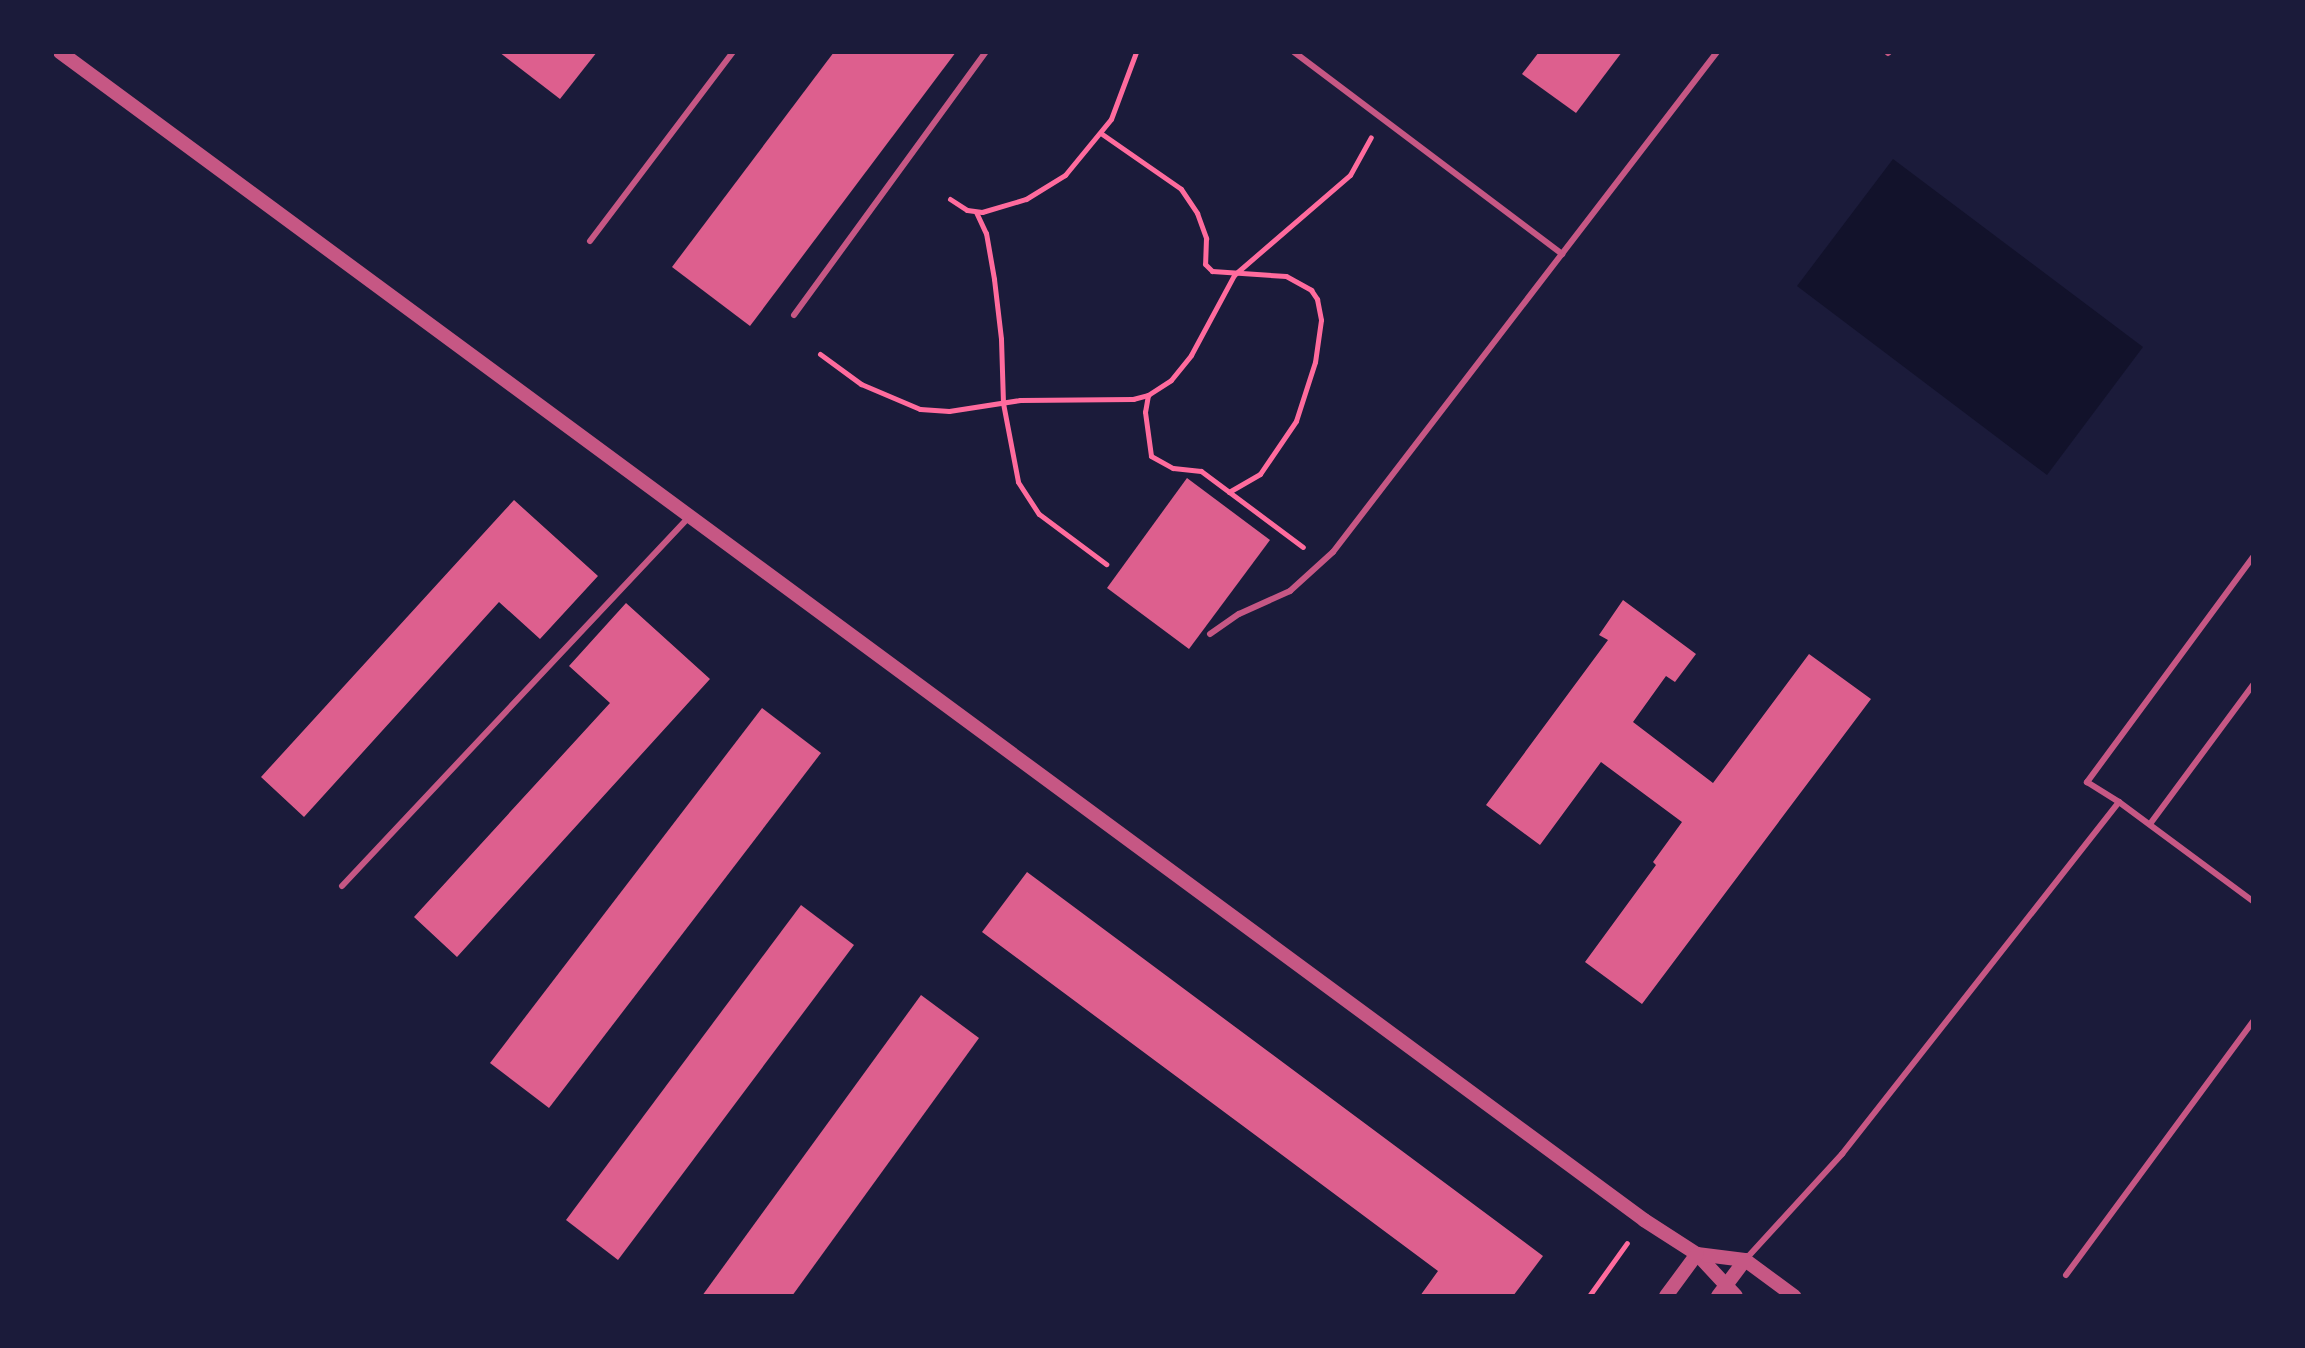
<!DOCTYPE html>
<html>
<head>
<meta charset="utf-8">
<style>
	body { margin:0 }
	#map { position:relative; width:2305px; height:1348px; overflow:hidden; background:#1b1b3a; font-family:"Fira Sans Condensed",sans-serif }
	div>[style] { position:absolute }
	.water>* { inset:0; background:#12122b }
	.building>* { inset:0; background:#dd5f8e }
	.path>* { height:5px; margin:-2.5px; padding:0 2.5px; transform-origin:2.5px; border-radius:2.5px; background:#ff6b9d }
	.service>* { height:6px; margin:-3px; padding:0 3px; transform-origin:3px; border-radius:3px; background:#c65784 }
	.tertiary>* { height:14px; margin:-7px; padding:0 7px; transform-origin:7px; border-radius:7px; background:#c65784 }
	span { translate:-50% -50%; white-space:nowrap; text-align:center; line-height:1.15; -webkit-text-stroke:8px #1b1b3a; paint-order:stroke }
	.frame { position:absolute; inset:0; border:54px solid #1b1b3a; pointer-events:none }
</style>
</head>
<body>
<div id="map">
	<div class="water">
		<i style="clip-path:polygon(1893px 159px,2143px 347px,2047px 475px,1797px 286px)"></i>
	</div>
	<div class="building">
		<i style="clip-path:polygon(499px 52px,597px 52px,560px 99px)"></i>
		<i style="clip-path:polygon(834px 52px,956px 52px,750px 326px,672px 267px)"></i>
		<i style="clip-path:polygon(1539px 52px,1622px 52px,1576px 113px,1522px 74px)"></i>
		<i style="clip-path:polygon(1187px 478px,1270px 540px,1189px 649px,1107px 588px)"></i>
		<i style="clip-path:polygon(514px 500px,598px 576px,540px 639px,499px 602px,304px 817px,261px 777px)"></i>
		<i style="clip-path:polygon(1623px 600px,1696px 654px,1675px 682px,1666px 676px,1633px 722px,1713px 783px,1809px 654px,1871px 699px,1642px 1004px,1585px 962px,1656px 865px,1653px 862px,1682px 822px,1601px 762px,1540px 845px,1486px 805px,1608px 640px,1599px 635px)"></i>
		<i style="clip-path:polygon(626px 603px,710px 679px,457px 957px,414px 917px,610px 703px,569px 666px)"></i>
		<i style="clip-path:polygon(762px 708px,821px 753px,549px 1108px,490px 1063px)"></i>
		<i style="clip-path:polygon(1027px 872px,1543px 1256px,1513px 1296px,1420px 1296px,1438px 1271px,982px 932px)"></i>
		<i style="clip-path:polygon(801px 905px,854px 945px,618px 1260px,566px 1220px)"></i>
		<i style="clip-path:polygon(921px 995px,979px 1038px,792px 1296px,702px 1296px)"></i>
	</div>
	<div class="path">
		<i style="left:1102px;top:134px;width:96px;rotate:34.8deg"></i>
		<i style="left:1181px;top:189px;width:29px;rotate:56deg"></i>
		<i style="left:1197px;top:213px;width:27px;rotate:70deg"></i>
		<i style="left:1206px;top:238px;width:26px;rotate:92deg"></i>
		<i style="left:1205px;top:264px;width:10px;rotate:45deg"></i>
		<i style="left:1212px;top:271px;width:74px;rotate:3.9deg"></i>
		<i style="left:1286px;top:276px;width:29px;rotate:29deg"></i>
		<i style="left:1311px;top:290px;width:11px;rotate:56deg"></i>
		<i style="left:1317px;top:299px;width:21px;rotate:79deg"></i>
		<i style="left:1321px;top:320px;width:42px;rotate:98.1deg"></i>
		<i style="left:1315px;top:362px;width:62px;rotate:107.9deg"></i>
		<i style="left:1296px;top:421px;width:64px;rotate:124.2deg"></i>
		<i style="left:1260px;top:474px;width:36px;rotate:150deg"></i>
		<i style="left:950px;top:199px;width:20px;rotate:33deg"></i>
		<i style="left:967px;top:210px;width:15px;rotate:8deg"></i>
		<i style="left:982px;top:212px;width:46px;rotate:-16.5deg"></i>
		<i style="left:1026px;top:199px;width:46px;rotate:-31.6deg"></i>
		<i style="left:1065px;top:175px;width:72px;rotate:-50.6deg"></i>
		<i style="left:1111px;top:119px;width:72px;rotate:-69.5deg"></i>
		<i style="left:976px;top:212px;width:23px;rotate:65deg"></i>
		<i style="left:986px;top:233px;width:47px;rotate:80.1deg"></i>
		<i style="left:994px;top:279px;width:60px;rotate:83.3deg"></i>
		<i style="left:1001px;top:339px;width:64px;rotate:88.2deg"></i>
		<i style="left:1003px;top:403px;width:80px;rotate:79.2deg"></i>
		<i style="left:1018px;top:482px;width:38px;rotate:57deg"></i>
		<i style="left:1039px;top:514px;width:84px;rotate:36.7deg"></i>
		<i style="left:820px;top:354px;width:51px;rotate:36.2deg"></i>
		<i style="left:861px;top:384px;width:64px;rotate:23deg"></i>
		<i style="left:920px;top:409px;width:29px;rotate:4deg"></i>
		<i style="left:949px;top:411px;width:72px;rotate:-8.8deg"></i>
		<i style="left:1020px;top:400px;width:113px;rotate:-0.5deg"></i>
		<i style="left:1133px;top:399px;width:16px;rotate:-15deg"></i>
		<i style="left:1148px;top:395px;width:27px;rotate:-33deg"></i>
		<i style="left:1171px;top:380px;width:32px;rotate:-51deg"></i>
		<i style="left:1191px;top:355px;width:91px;rotate:-61.7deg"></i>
		<i style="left:1234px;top:275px;width:153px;rotate:-40.8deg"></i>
		<i style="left:1350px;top:175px;width:43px;rotate:-61.1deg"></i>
		<i style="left:1148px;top:395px;width:17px;rotate:100deg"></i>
		<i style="left:1145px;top:412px;width:44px;rotate:82.2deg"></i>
		<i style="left:1151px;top:456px;width:25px;rotate:29deg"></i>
		<i style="left:1173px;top:468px;width:28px;rotate:6deg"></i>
		<i style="left:1201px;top:471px;width:127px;rotate:36.7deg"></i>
		<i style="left:1589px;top:1296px;width:65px;rotate:-54.4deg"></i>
	</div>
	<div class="service">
		<i style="left:1294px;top:52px;width:336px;rotate:37deg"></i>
		<i style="left:1888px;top:53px;width:1px;rotate:-45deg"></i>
		<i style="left:590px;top:241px;width:237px;rotate:-52.9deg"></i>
		<i style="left:794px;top:315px;width:326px;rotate:-53.9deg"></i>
		<i style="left:2253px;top:557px;width:280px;rotate:126.4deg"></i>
		<i style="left:2087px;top:782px;width:38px;rotate:32deg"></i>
		<i style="left:2119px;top:802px;width:167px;rotate:36.5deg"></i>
		<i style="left:1210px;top:634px;width:35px;rotate:-35deg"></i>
		<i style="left:1239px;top:614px;width:56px;rotate:-24.3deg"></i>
		<i style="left:1290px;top:591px;width:58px;rotate:-42.2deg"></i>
		<i style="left:1333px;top:552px;width:630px;rotate:-52.48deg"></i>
		<i style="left:2150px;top:824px;width:173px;rotate:-53.5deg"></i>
		<i style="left:342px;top:886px;width:505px;rotate:-46.76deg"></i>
		<i style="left:1745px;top:1260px;width:144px;rotate:-47.5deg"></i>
		<i style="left:1842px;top:1154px;width:448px;rotate:-51.8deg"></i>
		<i style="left:2066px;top:1275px;width:315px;rotate:-53.6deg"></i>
	</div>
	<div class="tertiary">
		<i style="left:60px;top:52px;width:1968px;rotate:36.4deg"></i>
		<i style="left:1644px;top:1220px;width:63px;rotate:32.7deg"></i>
		<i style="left:1697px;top:1254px;width:57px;rotate:47.1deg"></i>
		<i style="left:1697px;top:1254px;width:48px;rotate:7.1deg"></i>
		<i style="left:1745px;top:1260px;width:61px;rotate:36.3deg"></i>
		<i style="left:1666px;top:1296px;width:52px;rotate:-53.6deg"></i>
		<i style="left:1718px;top:1296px;width:45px;rotate:-53.1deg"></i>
	</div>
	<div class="frame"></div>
</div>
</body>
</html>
